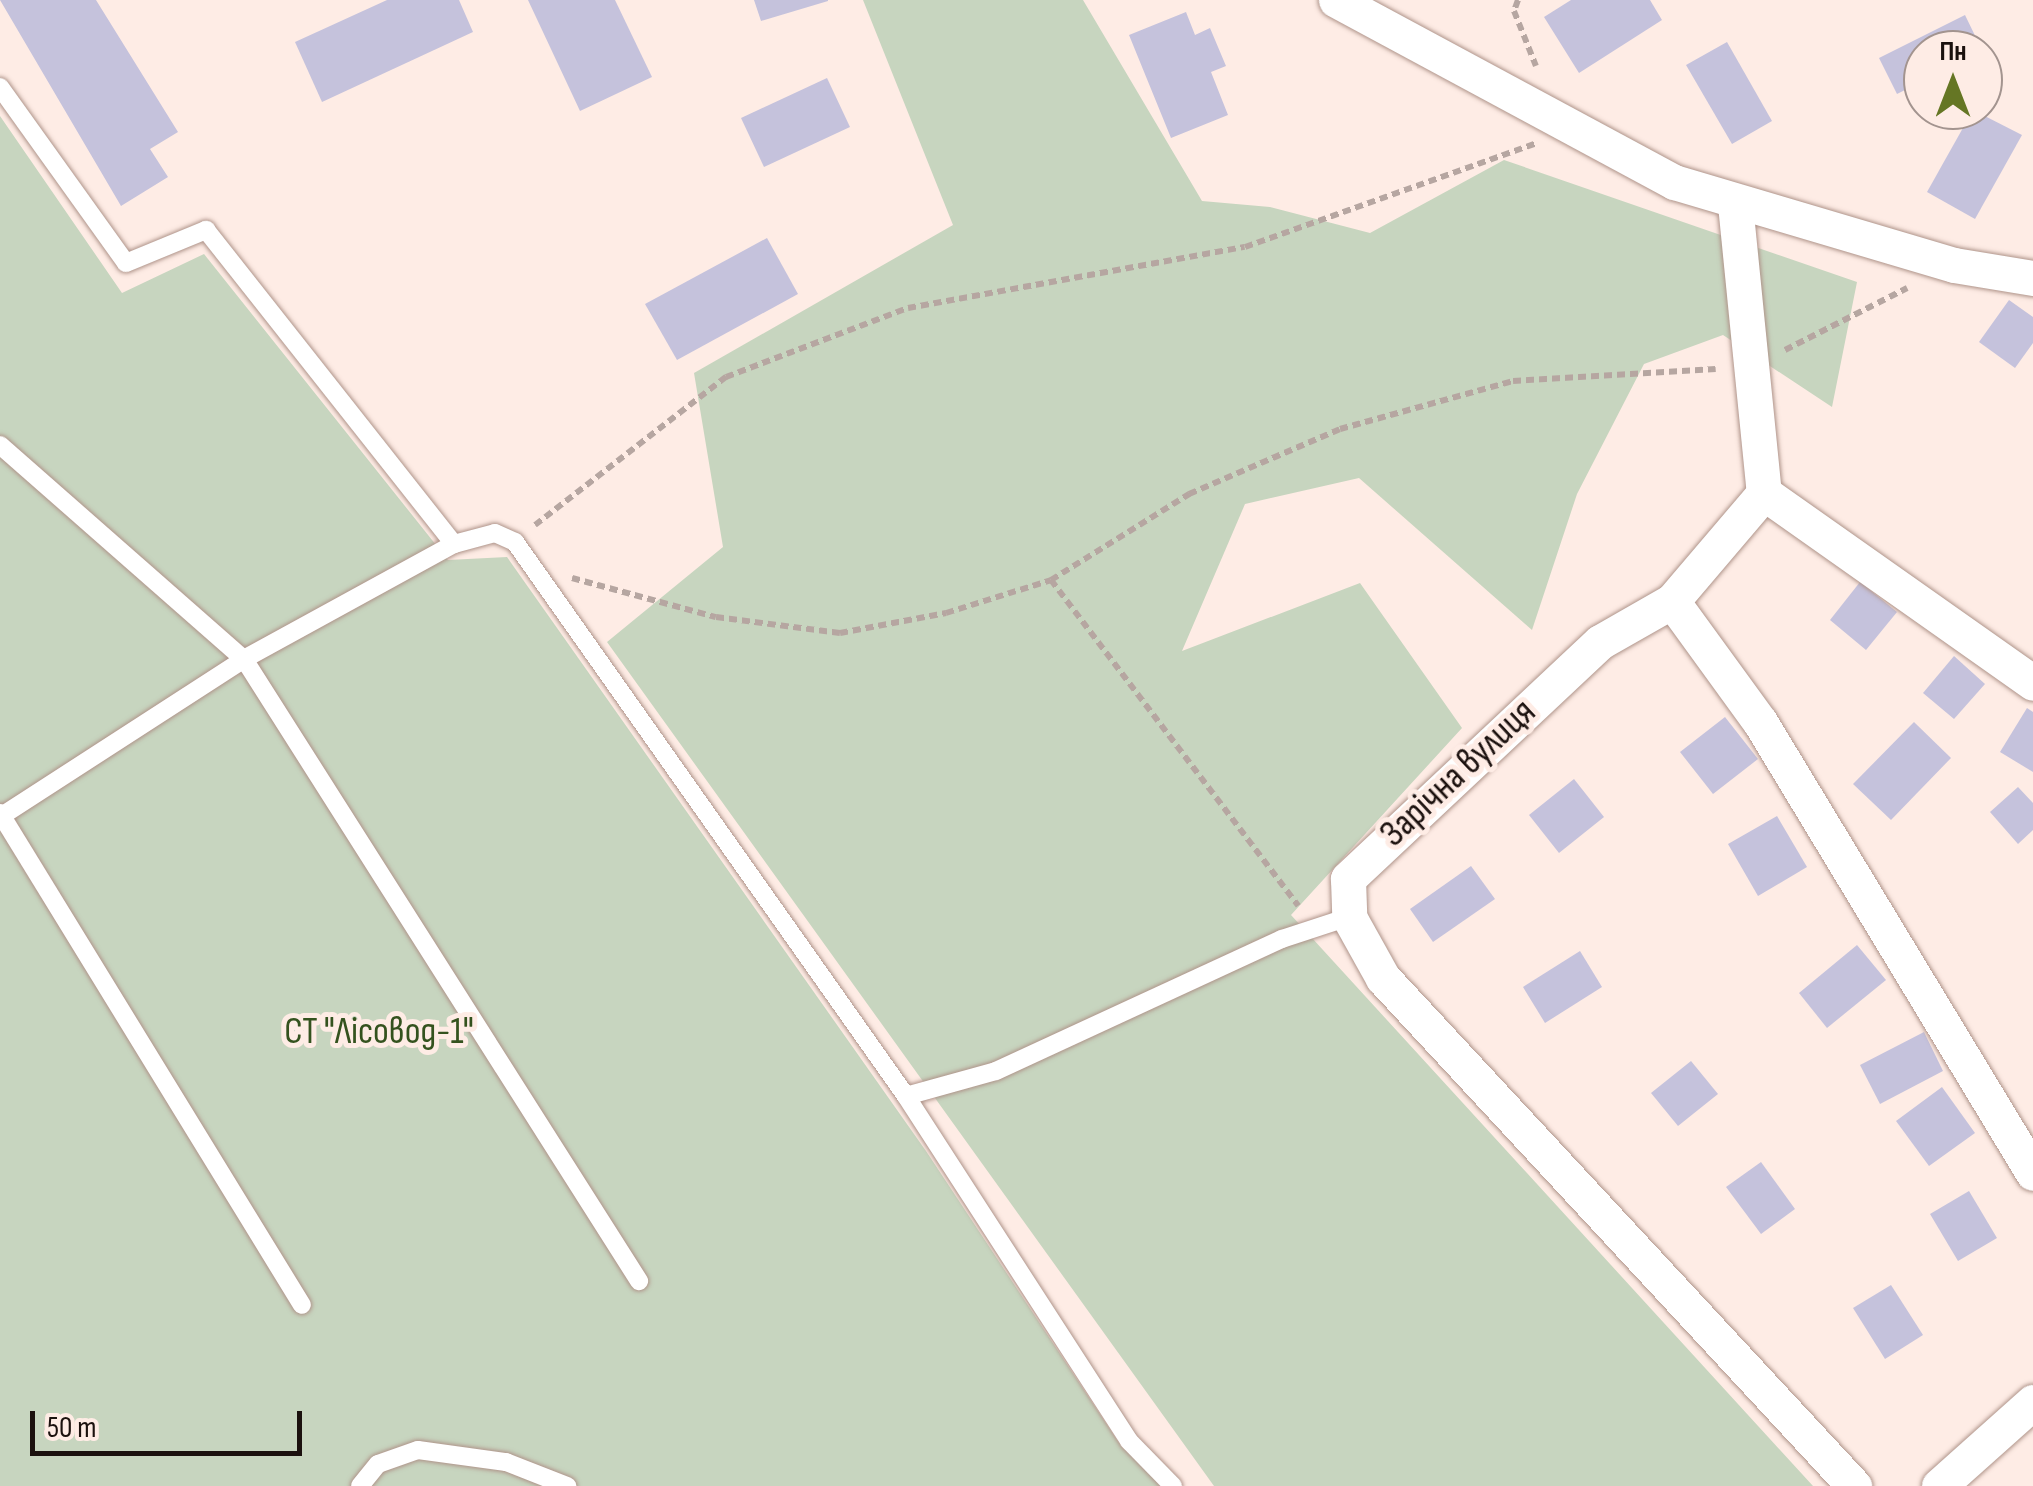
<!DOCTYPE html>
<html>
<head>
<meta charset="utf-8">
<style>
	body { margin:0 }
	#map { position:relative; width:2033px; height:1486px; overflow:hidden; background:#feece5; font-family:"Sofia Sans Condensed",sans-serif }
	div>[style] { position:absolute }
	.green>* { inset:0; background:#c7d5bf }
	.building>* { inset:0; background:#c5c2dc }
	.path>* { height:6px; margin-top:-3px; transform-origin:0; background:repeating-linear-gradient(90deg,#b6a6a1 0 8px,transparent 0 13px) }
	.roads { filter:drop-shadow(0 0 2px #af948a) drop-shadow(0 0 2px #af948a) }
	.lane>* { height:18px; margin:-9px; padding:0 9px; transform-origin:9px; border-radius:9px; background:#fff }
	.street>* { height:35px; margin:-17.5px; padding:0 17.5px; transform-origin:17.5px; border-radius:17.5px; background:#fff }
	span { translate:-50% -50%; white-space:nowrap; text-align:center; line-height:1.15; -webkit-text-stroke:10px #feece5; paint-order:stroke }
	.street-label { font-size:38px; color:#1b110e }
	.park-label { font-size:38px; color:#34521e }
	.north { position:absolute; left:1903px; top:30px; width:100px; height:100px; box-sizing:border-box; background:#feece5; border:2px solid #a3948f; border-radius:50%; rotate:0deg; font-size:28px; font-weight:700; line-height:40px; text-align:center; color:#1b110e }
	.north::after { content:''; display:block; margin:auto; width:35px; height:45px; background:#657624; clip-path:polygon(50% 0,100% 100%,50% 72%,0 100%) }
	.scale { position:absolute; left:30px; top:1411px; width:272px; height:45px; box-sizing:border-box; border:5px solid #1b110e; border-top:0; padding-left:12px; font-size:30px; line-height:35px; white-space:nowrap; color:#1b110e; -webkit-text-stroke:8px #feece5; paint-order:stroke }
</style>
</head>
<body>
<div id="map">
	<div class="green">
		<i style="clip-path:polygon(863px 0,1083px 0,1202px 201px,1270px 207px,1370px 233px,1504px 160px,1857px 282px,1832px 407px,1723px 335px,1644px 364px,1577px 494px,1532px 630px,1359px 478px,1245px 504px,1182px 651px,1360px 583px,1462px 728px,1291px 915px,1813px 1486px,1214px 1486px,607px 642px,723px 547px,694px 373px,953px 225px)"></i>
		<i style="clip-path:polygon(0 116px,122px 293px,204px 254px,448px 560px,507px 557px,926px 1151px,1121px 1446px,1163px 1486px,0 1486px)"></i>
	</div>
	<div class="building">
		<i style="clip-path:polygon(0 0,96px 0,178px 132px,150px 149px,168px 177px,121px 206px)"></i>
		<i style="clip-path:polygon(387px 0,459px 0,473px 32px,322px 102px,295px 42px)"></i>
		<i style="clip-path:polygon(528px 0,615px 0,652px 77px,580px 111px)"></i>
		<i style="clip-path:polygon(754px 0,828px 0,828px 1px,761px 21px)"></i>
		<i style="clip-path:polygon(1571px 0,1650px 0,1662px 20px,1579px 73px,1544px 17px)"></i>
		<i style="clip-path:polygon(1186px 12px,1195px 35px,1210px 28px,1226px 66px,1211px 72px,1228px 115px,1171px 138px,1129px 35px)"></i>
		<i style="clip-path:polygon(1965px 15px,1982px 50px,1923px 50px,1923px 81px,1897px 94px,1879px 58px)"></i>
		<i style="clip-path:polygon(1727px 42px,1772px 121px,1732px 144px,1686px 65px)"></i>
		<i style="clip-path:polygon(827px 78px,850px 127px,764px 167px,741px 118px)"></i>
		<i style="clip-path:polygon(1973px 110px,2022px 135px,1975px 219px,1927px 192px)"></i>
		<i style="clip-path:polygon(767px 238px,798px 294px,677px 360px,645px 304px)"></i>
		<i style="clip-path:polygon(2009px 300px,2033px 317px,2033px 343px,2015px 368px,1979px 342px)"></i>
		<i style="clip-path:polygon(1860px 582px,1897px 612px,1866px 650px,1830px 620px)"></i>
		<i style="clip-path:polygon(1954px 656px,1985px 684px,1954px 719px,1923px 693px)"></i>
		<i style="clip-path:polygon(2027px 708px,2033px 712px,2033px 772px,2000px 752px)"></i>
		<i style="clip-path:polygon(1725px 717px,1758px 759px,1713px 794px,1680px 752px)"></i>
		<i style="clip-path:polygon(1914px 722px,1951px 758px,1891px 820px,1853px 784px)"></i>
		<i style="clip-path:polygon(1574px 779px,1604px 817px,1559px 853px,1529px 815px)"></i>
		<i style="clip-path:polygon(2018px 787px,2033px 803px,2033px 830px,2018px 844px,1990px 812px)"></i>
		<i style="clip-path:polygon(1777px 816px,1807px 867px,1758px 896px,1728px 844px)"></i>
		<i style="clip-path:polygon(1471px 866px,1495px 899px,1433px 942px,1410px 909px)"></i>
		<i style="clip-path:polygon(1857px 945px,1886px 980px,1827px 1028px,1799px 993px)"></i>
		<i style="clip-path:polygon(1580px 951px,1602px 987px,1545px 1023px,1523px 987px)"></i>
		<i style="clip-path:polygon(1924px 1032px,1943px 1071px,1880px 1104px,1860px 1065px)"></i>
		<i style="clip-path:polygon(1691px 1061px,1718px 1094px,1678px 1126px,1651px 1093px)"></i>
		<i style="clip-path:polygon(1942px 1087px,1975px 1133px,1929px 1166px,1896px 1121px)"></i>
		<i style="clip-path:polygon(1761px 1162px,1795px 1209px,1761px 1234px,1726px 1187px)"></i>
		<i style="clip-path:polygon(1969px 1191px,1997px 1238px,1958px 1261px,1930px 1214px)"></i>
		<i style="clip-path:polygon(1891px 1285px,1923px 1335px,1885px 1359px,1853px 1308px)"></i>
	</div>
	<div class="path">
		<i style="left:1518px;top:0;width:12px;rotate:110deg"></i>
		<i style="left:1514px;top:11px;width:59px;rotate:68.2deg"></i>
		<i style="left:1785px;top:350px;width:137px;rotate:-26.9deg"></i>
		<i style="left:535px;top:525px;width:242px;rotate:-37.8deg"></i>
		<i style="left:726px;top:377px;width:195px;rotate:-20.8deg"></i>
		<i style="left:908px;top:308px;width:342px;rotate:-10.3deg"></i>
		<i style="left:1245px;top:247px;width:308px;rotate:-19.6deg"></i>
		<i style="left:572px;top:578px;width:149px;rotate:15.2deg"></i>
		<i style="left:716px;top:617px;width:125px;rotate:7.4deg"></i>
		<i style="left:840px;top:633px;width:108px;rotate:-10.7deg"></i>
		<i style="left:946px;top:613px;width:110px;rotate:-17.4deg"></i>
		<i style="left:1051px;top:580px;width:163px;rotate:-31.9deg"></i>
		<i style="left:1189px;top:494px;width:164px;rotate:-23.3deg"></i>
		<i style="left:1340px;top:429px;width:180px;rotate:-15.5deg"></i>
		<i style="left:1513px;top:381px;width:203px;rotate:-3.4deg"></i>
		<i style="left:1051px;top:580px;width:409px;rotate:52.8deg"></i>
	</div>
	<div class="roads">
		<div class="lane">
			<i style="left:0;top:87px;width:216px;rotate:54.4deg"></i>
			<i style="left:126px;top:263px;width:87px;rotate:-22.4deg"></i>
			<i style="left:206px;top:230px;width:400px;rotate:51.7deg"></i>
			<i style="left:0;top:445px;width:325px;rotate:41.3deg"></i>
			<i style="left:244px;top:659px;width:737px;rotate:57.58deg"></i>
			<i style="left:0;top:813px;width:577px;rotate:58.46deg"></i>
			<i style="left:0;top:817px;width:291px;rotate:-32.9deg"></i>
			<i style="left:244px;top:659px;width:239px;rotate:-28.7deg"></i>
			<i style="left:454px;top:544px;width:42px;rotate:-15deg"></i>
			<i style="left:495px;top:533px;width:22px;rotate:24deg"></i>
			<i style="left:515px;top:542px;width:678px;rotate:54.79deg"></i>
			<i style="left:906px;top:1096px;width:411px;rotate:57.1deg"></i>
			<i style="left:1129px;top:1441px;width:63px;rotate:45.6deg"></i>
			<i style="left:906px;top:1096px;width:93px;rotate:-15.5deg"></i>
			<i style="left:996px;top:1071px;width:315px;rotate:-24.8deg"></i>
			<i style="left:1282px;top:939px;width:71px;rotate:-18.2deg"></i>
			<i style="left:360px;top:1486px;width:28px;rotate:-51deg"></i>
			<i style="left:378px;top:1464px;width:42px;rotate:-19.3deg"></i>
			<i style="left:418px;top:1450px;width:89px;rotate:7.8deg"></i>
			<i style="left:506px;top:1462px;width:66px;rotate:21.5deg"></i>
		</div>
		<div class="street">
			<i style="left:1336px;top:0;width:384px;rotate:28.3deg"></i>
			<i style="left:1674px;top:182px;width:292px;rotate:16.5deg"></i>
			<i style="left:1954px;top:265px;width:80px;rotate:9.3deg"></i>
			<i style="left:1735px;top:204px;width:290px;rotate:84.3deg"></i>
			<i style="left:1764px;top:493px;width:142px;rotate:130.4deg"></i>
			<i style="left:1672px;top:601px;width:83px;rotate:150.3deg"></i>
			<i style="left:1600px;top:642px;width:346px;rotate:136.8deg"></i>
			<i style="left:1348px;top:879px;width:38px;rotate:88deg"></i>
			<i style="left:1349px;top:917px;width:70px;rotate:60.9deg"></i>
			<i style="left:1383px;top:978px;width:693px;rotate:47.16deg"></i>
			<i style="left:1764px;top:493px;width:329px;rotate:35.2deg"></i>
			<i style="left:1672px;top:601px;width:150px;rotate:54deg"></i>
			<i style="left:1760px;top:722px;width:527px;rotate:58.81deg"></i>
			<i style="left:1939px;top:1486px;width:126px;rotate:-41.8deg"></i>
		</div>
	</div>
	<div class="street-label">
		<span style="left:1458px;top:773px;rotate:-43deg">Зарічна вулиця</span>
	</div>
	<div class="park-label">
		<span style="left:379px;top:1032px">СТ "Лісовод-1"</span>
	</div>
	<div class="north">Пн</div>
	<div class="scale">50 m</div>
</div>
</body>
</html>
